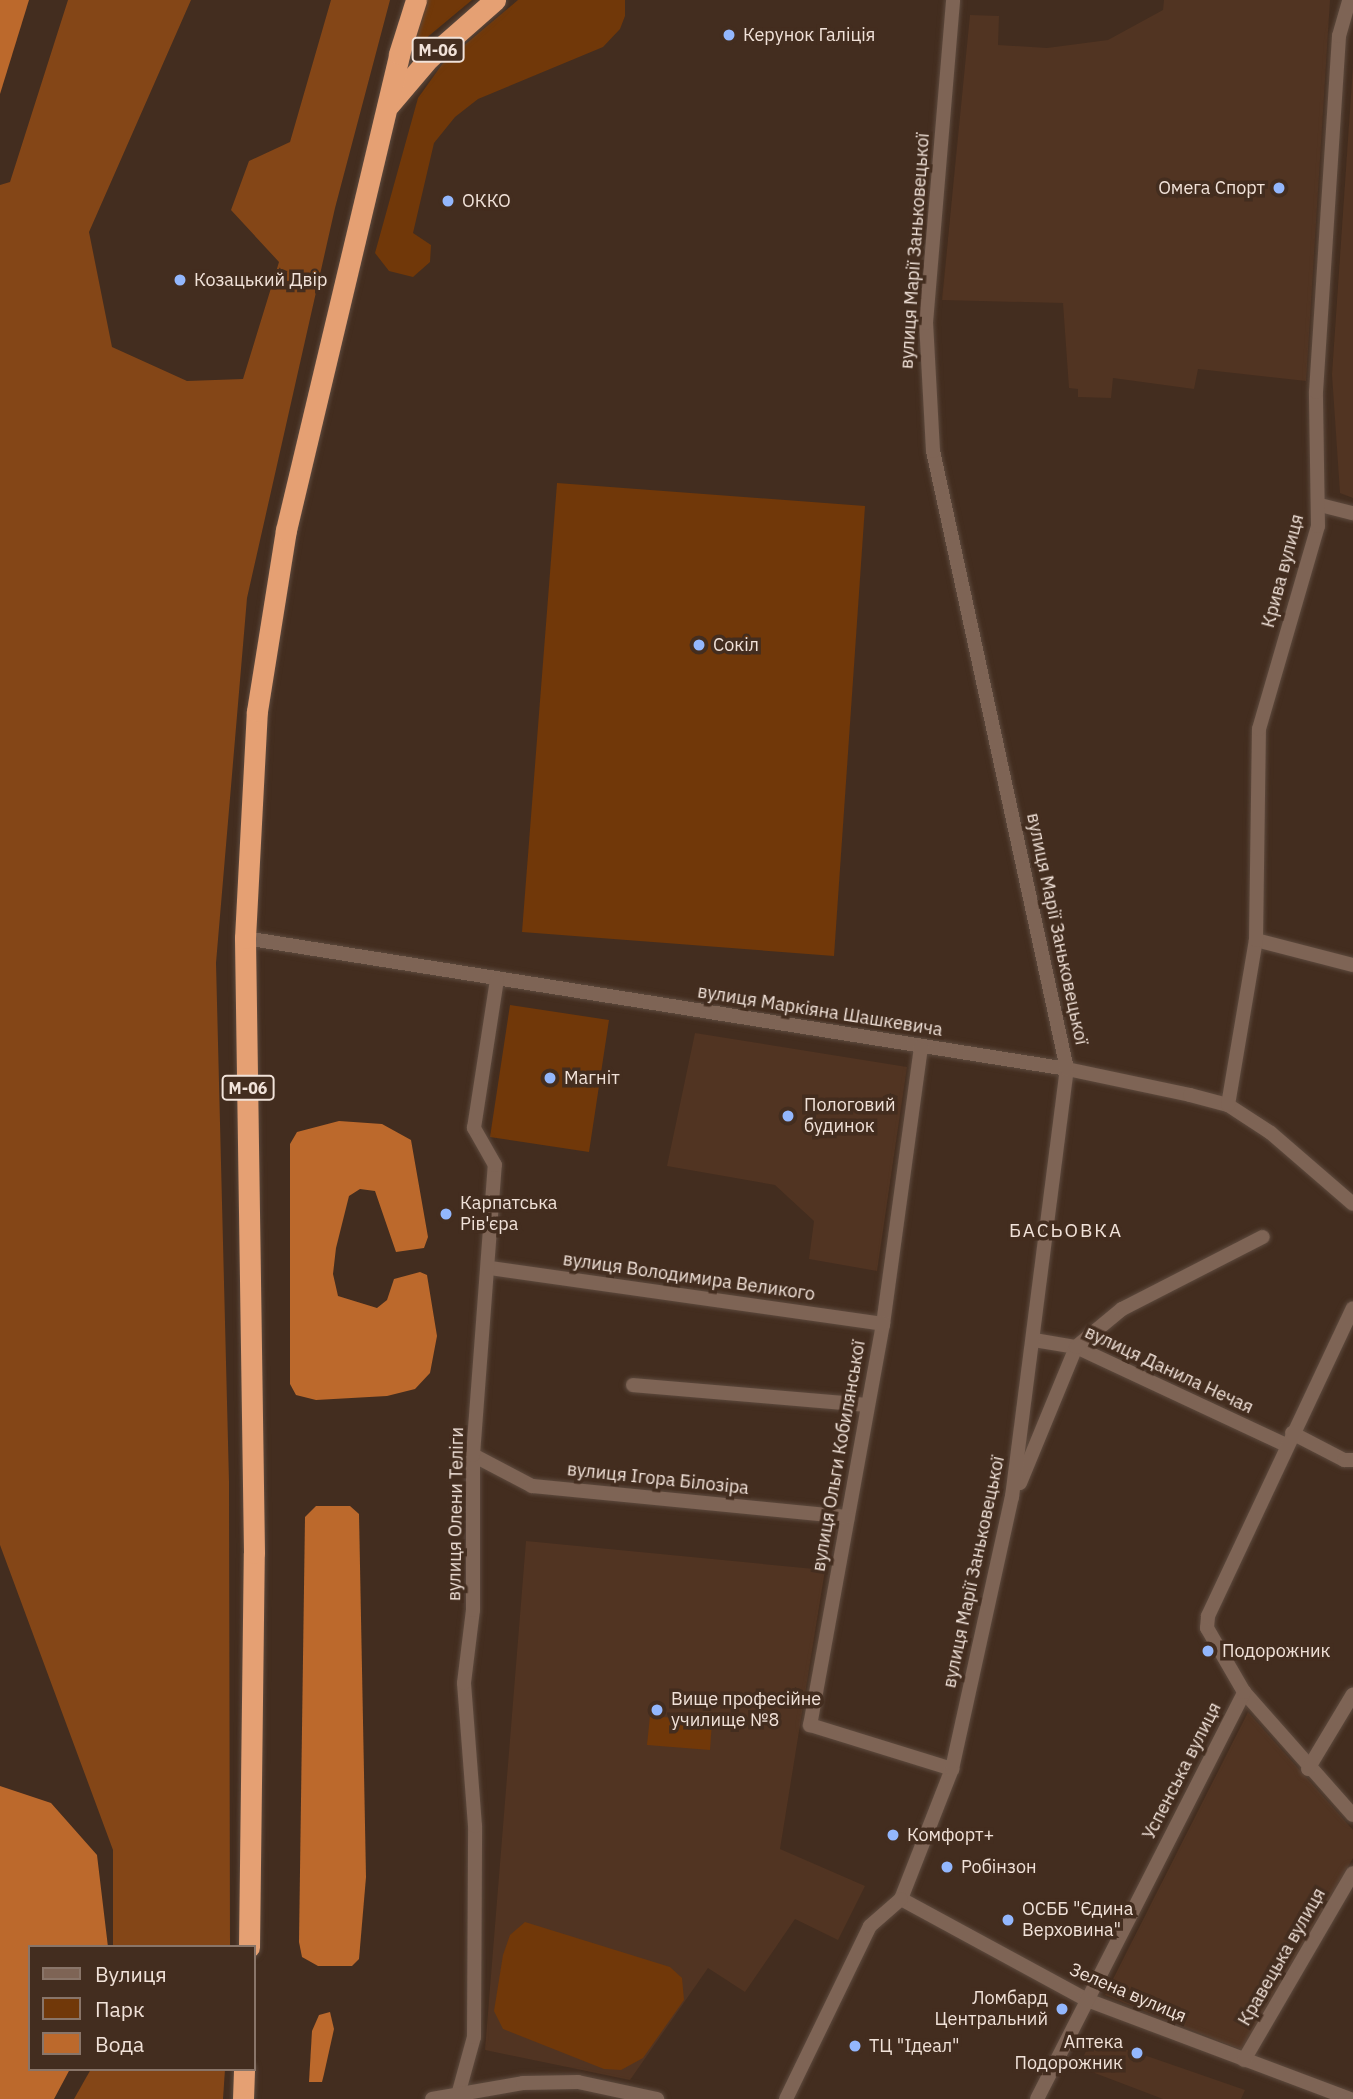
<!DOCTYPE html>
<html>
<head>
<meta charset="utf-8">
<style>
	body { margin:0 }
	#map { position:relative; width:1353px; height:2099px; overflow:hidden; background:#432d1f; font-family:"IBM Plex Sans",sans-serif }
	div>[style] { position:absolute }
	.built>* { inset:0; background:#513422 }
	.green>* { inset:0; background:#713809 }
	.forest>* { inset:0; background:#844617 }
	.water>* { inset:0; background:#bc692c }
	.roads { filter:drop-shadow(0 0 2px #5d4a3e) drop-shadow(0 0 2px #5d4a3e) }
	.street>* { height:14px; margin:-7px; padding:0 7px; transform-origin:7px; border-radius:7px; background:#7e6455 }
	.highway>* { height:21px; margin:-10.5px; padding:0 10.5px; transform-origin:10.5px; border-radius:10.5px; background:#e5a073 }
	.dots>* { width:19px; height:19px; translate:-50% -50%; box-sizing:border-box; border:4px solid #432d1f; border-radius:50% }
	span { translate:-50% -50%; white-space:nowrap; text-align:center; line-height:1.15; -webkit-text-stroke:7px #432d1f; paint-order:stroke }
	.shield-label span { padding:2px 5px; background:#432d1f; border:2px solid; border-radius:5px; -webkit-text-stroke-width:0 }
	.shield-label { font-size:16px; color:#f1e2d9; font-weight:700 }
	.poi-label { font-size:18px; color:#f1e2d9 }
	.left { translate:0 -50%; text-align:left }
	.right { translate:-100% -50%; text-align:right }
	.street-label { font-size:18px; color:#f1e2d9 }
	.neighbourhood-label { font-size:19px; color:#f1e2d9; letter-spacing:2px }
	.legend { position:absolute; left:28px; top:1945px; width:228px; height:126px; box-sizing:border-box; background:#432d1f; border:2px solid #897569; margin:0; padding:9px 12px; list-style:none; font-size:21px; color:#f1e2d9 }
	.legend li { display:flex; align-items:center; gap:14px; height:35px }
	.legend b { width:35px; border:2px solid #897569 }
</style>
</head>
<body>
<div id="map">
	<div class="built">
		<i style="clip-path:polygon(1164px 0,1330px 0,1306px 381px,1198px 369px,1194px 389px,1113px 378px,1111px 398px,1078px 397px,1078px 389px,1069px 388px,1063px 303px,942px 300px,970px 15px,999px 16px,998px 45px,1047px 48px,1108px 40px,1163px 10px)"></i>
		<i style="clip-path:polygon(1353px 67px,1353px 498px,1340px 493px,1332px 374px)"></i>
		<i style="clip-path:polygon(695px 1033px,907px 1067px,877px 1271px,809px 1259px,814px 1221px,775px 1185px,667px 1166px)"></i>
		<i style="clip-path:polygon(526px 1541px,825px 1570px,780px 1849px,865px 1886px,838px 1940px,795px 1919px,745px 1992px,708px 1968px,630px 2080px,485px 2050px)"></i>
		<i style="clip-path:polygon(1248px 1712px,1353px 1830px,1353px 1858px,1244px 2051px,1105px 1995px)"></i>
		<i style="clip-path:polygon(1092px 2037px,1245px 2090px,1241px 2099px,1163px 2099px,1079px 2067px)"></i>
	</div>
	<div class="green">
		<i style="clip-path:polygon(427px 0,472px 0,413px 49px)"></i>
		<i style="clip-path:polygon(518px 0,625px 0,625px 16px,620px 29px,603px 47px,478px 99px,455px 117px,434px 143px,413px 233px,431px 245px,430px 262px,413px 277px,389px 271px,375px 253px,418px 98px,443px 63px)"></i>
		<i style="clip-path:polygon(557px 483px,865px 506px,834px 956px,522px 932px)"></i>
		<i style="clip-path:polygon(510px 1005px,609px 1020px,589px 1152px,490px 1137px)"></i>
		<i style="clip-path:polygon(650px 1716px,712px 1721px,710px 1750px,647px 1745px)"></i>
		<i style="clip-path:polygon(525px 1922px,670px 1967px,682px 1978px,684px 2000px,643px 2058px,621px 2070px,604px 2069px,503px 2029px,494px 2011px,503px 1955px,510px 1935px)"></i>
	</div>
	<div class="forest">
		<i style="clip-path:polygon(68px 0,191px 0,89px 232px,112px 347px,187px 381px,243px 379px,279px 262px,231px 210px,249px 161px,290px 142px,331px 0,390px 0,335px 208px,247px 598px,216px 963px,229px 1482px,230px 1947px,113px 1947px,113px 1850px,0 1545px,0 185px,10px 182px)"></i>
		<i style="clip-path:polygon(91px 2069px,225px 2069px,223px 2099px,74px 2099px)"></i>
	</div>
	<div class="water">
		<i style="clip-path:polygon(0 0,29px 0,0 94px)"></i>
		<i style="clip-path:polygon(339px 1121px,382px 1124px,411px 1140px,428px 1237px,424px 1248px,396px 1252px,375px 1191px,360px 1189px,349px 1196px,336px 1248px,333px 1274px,338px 1296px,377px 1308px,387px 1300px,394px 1279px,420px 1272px,427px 1275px,437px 1336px,430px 1373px,415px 1389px,387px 1396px,316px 1400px,296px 1395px,290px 1384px,290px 1144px,297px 1132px)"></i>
		<i style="clip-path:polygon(316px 1506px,350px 1506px,359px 1514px,366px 1877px,359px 1959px,352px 1966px,318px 1966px,302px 1957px,299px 1942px,305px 1517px)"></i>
		<i style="clip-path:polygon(0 1786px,51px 1803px,97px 1855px,108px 1947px,30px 1947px,30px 2069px,70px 2069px,54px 2099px,0 2099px)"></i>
		<i style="clip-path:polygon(330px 2012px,334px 2029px,324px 2074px,322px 2082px,309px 2082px,312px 2031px,319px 2015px)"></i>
	</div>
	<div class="roads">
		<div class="street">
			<i style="left:1320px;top:505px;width:34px;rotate:14deg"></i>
			<i style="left:245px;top:938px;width:832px;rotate:9.05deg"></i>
			<i style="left:1067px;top:1069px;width:126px;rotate:11.9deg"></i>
			<i style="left:1190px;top:1095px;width:39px;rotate:15deg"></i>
			<i style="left:1228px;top:1105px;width:51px;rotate:33.1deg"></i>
			<i style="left:1271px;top:1133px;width:108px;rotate:40.9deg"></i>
			<i style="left:1256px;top:940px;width:100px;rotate:14.5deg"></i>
			<i style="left:921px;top:1047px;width:280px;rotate:97.8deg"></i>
			<i style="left:883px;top:1324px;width:408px;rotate:100.3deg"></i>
			<i style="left:810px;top:1725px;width:149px;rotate:17.2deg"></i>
			<i style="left:1228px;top:1105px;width:167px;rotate:-80.4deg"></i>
			<i style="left:1256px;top:940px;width:211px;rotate:-89.2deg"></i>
			<i style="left:1259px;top:729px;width:211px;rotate:-73.8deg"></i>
			<i style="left:1318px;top:526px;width:134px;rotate:-90.9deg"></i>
			<i style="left:1316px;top:392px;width:357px;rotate:-86.3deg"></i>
			<i style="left:1339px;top:36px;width:37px;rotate:-74deg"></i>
			<i style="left:490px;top:1268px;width:397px;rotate:8.1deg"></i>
			<i style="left:1034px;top:1340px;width:43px;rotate:9.5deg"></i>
			<i style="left:1076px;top:1347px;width:232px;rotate:25deg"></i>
			<i style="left:633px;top:1385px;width:234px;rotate:4.9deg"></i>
			<i style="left:1292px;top:1433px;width:59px;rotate:27.4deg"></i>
			<i style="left:1344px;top:1460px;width:9px"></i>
			<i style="left:473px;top:1455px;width:67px;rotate:27.7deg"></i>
			<i style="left:532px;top:1486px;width:317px;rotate:5.6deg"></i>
			<i style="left:1020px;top:1483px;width:147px;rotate:-67.6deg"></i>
			<i style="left:1076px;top:1347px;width:60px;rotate:-39.6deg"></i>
			<i style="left:1122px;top:1309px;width:158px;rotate:-27.1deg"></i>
			<i style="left:1244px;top:1692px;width:164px;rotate:48.5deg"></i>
			<i style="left:1308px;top:1769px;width:87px;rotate:-59deg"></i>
			<i style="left:901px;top:1899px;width:140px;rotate:-68.6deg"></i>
			<i style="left:952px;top:1769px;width:279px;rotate:-77.6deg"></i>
			<i style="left:1012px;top:1497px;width:432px;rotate:-82.7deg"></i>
			<i style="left:1067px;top:1069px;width:632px;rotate:-102.23deg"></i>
			<i style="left:933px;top:451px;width:128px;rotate:-93.1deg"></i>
			<i style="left:926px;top:323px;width:324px;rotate:-85.2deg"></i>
			<i style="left:901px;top:1899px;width:212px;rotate:28.5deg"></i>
			<i style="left:1087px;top:2000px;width:282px;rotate:20.6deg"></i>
			<i style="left:1244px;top:2060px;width:216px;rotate:-59.8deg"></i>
			<i style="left:458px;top:2095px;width:60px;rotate:-74.6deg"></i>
			<i style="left:474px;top:2037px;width:211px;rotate:-89.7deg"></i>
			<i style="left:475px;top:1826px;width:143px;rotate:-94.4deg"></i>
			<i style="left:464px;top:1683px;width:74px;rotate:-83deg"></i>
			<i style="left:473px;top:1610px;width:155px;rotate:-90deg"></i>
			<i style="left:473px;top:1455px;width:291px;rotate:-85.7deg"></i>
			<i style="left:495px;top:1165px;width:43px;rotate:-119.6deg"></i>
			<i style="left:474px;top:1128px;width:150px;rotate:-81.2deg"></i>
			<i style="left:432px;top:2099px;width:92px;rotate:-10deg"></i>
			<i style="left:523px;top:2083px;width:55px;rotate:-1deg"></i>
			<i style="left:578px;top:2082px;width:81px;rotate:12.1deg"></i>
			<i style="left:786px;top:2099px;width:192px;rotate:-64.1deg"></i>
			<i style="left:870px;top:1926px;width:41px;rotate:-41.1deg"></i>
			<i style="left:1037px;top:2099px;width:457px;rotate:-63deg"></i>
			<i style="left:1244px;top:1692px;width:74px;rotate:-120deg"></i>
			<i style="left:1207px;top:1628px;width:12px;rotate:-85deg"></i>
			<i style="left:1208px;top:1616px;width:340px;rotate:-64.8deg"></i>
		</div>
		<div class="highway">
			<i style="left:389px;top:105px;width:62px;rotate:-49.6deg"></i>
			<i style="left:429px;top:58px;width:88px;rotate:-41.3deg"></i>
			<i style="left:249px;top:1947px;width:394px;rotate:-89.3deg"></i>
			<i style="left:254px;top:1553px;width:615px;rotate:-90.84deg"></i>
			<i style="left:245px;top:938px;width:227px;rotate:-87deg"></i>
			<i style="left:257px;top:711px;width:183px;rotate:-80.9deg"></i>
			<i style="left:286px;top:530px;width:489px;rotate:-76.6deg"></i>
			<i style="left:399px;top:54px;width:57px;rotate:-72.5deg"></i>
			<i style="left:243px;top:2099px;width:30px;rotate:-88deg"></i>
		</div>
	</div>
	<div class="dots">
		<i style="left:729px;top:35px;background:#93b7fd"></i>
		<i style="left:1279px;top:188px;background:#93b7fd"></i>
		<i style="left:448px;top:201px;background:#93b7fd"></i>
		<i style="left:180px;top:280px;background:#93b7fd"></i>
		<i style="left:699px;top:645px;background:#93b7fd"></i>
		<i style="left:550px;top:1078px;background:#93b7fd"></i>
		<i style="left:788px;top:1116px;background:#93b7fd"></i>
		<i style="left:446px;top:1214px;background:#93b7fd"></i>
		<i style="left:1208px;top:1651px;background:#93b7fd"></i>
		<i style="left:657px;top:1710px;background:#93b7fd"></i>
		<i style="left:893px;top:1835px;background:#93b7fd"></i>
		<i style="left:947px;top:1867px;background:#93b7fd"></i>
		<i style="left:1008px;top:1920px;background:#93b7fd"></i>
		<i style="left:1062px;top:2009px;background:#93b7fd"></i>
		<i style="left:855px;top:2046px;background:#93b7fd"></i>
		<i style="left:1137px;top:2053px;background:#93b7fd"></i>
	</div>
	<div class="shield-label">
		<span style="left:438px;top:50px">М-06</span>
		<span style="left:248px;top:1088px">М-06</span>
	</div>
	<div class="poi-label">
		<span class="left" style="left:743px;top:35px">Керунок Галіція</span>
		<span class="right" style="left:1265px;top:188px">Омега Спорт</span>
		<span class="left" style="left:462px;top:201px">ОККО</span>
		<span class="left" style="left:194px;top:280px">Козацький Двір</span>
		<span class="left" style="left:713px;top:645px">Сокіл</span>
		<span class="left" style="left:564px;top:1078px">Магніт</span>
		<span class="left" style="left:804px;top:1116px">Пологовий<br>будинок</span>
		<span class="left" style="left:460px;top:1214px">Карпатська<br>Рів'єра</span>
		<span class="left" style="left:1222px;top:1651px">Подорожник</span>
		<span class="left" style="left:671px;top:1710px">Вище професійне<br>училище №8</span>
		<span class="left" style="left:907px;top:1835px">Комфорт+</span>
		<span class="left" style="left:961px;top:1867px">Робінзон</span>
		<span class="left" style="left:1022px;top:1920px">ОСББ "Єдина<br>Верховина"</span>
		<span class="right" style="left:1048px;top:2009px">Ломбард<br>Центральний</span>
		<span class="right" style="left:1123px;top:2053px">Аптека<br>Подорожник</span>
		<span class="left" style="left:869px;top:2046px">ТЦ "Ідеал"</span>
	</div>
	<div class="street-label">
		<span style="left:915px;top:251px;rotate:-86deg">вулиця Марії Заньковецької</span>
		<span style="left:1283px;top:571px;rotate:-75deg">Крива вулиця</span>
		<span style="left:1057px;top:929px;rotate:78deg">вулиця Марії Заньковецької</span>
		<span style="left:820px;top:1011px;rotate:9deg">вулиця Маркіяна Шашкевича</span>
		<span style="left:689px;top:1277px;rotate:8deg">вулиця Володимира Великого</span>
		<span style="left:1169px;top:1370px;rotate:25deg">вулиця Данила Нечая</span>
		<span style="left:839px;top:1456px;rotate:-80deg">вулиця Ольги Кобилянської</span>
		<span style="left:658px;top:1479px;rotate:6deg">вулиця Ігора Білозіра</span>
		<span style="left:456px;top:1514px;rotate:-89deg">вулиця Олени Теліги</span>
		<span style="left:974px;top:1572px;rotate:-78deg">вулиця Марії Заньковецької</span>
		<span style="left:1182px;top:1771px;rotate:-63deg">Успенська вулиця</span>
		<span style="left:1282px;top:1957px;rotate:-60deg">Кравецька вулиця</span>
		<span style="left:1128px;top:1993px;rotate:23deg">Зелена вулиця</span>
	</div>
	<div class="neighbourhood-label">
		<span style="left:1066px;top:1231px">БАСЬОВКА</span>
	</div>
	<ul class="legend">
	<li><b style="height:9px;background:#7e6455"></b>Вулиця</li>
	<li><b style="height:19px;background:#713809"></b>Парк</li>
	<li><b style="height:19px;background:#bc692c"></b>Вода</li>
	</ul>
</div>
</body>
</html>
